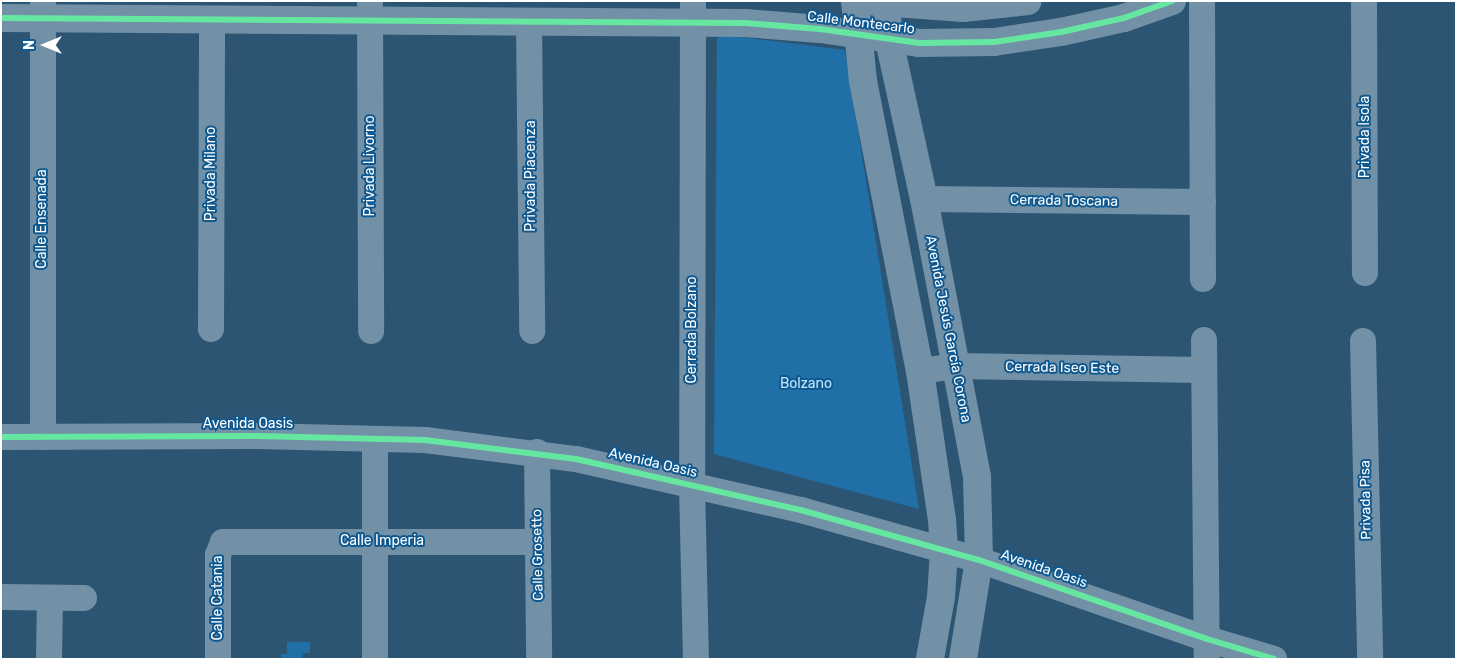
<!DOCTYPE html>
<html>
<head>
<meta charset="utf-8">
<style>
	body { margin:0 }
	#map { position:relative; width:1457px; height:660px; overflow:hidden; background:#2c5573; font-family:Rubik,sans-serif }
	div>[style] { position:absolute }
	.green>* { inset:0; background:#206fa6 }
	.minor>* { height:26px; margin:-13px; padding:0 13px; transform-origin:13px; border-radius:13px; background:#7391a6 }
	.tertiary>* { height:28px; margin:-14px; padding:0 14px; transform-origin:14px; border-radius:14px; background:#7391a6 }
	.cycleway>* { height:6px; margin:-3px; padding:0 3px; transform-origin:3px; border-radius:3px; background:#66e7a1 }
	span { translate:-50% -50%; white-space:nowrap; text-align:center; line-height:1.15; -webkit-text-stroke:4px #0f5990; paint-order:stroke }
	.street-label { font-size:14px; color:#fff }
	.park-label { font-size:14px; color:#c1e5fe }
	.frame { position:absolute; inset:0; border:2px solid #fff; pointer-events:none }
	.north { position:absolute; left:20px; top:20px; width:50px; height:50px; -webkit-text-stroke:4px #0f5990; paint-order:stroke; rotate:270deg; font-size:14px; font-weight:700; line-height:20px; text-align:center; color:#fff }
	.north::after { content:''; display:block; margin:auto; width:18px; height:22px; background:#fff; clip-path:polygon(50% 0,100% 100%,50% 72%,0 100%) }
</style>
</head>
<body>
<div id="map">
	<div class="green">
		<i style="clip-path:polygon(717px 34px,845px 50px,919px 509px,714px 454px)"></i>
		<i style="clip-path:polygon(287px 642px,310px 642px,310px 653px,303px 653px,302px 659px,281px 659px,281px 654px,287px 654px)"></i>
	</div>
	<div class="minor">
		<i style="left:370px;top:1px;width:330px;rotate:89.8deg"></i>
		<i style="left:693px;top:1px;width:484px;rotate:90.1deg"></i>
		<i style="left:692px;top:485px;width:174px;rotate:88.7deg"></i>
		<i style="left:1202px;top:1px;width:278px;rotate:89.8deg"></i>
		<i style="left:1364px;top:1px;width:272px;rotate:89.8deg"></i>
		<i style="left:529px;top:21px;width:310px;rotate:89.4deg"></i>
		<i style="left:924px;top:199px;width:279px;rotate:0.6deg"></i>
		<i style="left:211px;top:329px;width:310px;rotate:-89.8deg"></i>
		<i style="left:1204px;top:340px;width:319px;rotate:89.5deg"></i>
		<i style="left:1363px;top:341px;width:318px;rotate:88.7deg"></i>
		<i style="left:920px;top:371px;width:34px;rotate:-8deg"></i>
		<i style="left:954px;top:366px;width:250px;rotate:0.9deg"></i>
		<i style="left:1px;top:437px;width:256px;rotate:-0.2deg"></i>
		<i style="left:257px;top:436px;width:168px;rotate:1.4deg"></i>
		<i style="left:425px;top:440px;width:152px;rotate:7.2deg"></i>
		<i style="left:576px;top:459px;width:231px;rotate:12.8deg"></i>
		<i style="left:801px;top:510px;width:185px;rotate:15.7deg"></i>
		<i style="left:979px;top:560px;width:241px;rotate:19.1deg"></i>
		<i style="left:1207px;top:639px;width:70px;rotate:16.6deg"></i>
		<i style="left:43px;top:437px;width:436px;rotate:-90deg"></i>
		<i style="left:537px;top:452px;width:207px;rotate:89.4deg"></i>
		<i style="left:1px;top:597px;width:83px;rotate:0.7deg"></i>
		<i style="left:49px;top:659px;width:61px;rotate:-89.1deg"></i>
		<i style="left:218px;top:659px;width:104px;rotate:-90deg"></i>
		<i style="left:218px;top:555px;width:14px;rotate:-69deg"></i>
		<i style="left:223px;top:542px;width:315px"></i>
		<i style="left:375px;top:659px;width:219px;rotate:-90deg"></i>
	</div>
	<div class="tertiary">
		<i style="left:855px;top:1px;width:80px;rotate:84.3deg"></i>
		<i style="left:863px;top:81px;width:296px;rotate:78.9deg"></i>
		<i style="left:920px;top:371px;width:151px;rotate:81.6deg"></i>
		<i style="left:942px;top:520px;width:31px;rotate:86deg"></i>
		<i style="left:944px;top:551px;width:46px;rotate:93.7deg"></i>
		<i style="left:941px;top:597px;width:63px;rotate:100.1deg"></i>
		<i style="left:868px;top:1px;width:95px;rotate:4.2deg"></i>
		<i style="left:963px;top:8px;width:65px;rotate:-6.1deg"></i>
		<i style="left:886px;top:1px;width:39px;rotate:86deg"></i>
		<i style="left:889px;top:40px;width:163px;rotate:77.6deg"></i>
		<i style="left:924px;top:199px;width:283px;rotate:79.2deg"></i>
		<i style="left:977px;top:477px;width:83px;rotate:88.6deg"></i>
		<i style="left:979px;top:560px;width:100px;rotate:99.2deg"></i>
		<i style="left:1px;top:18px;width:744px;rotate:0.39deg"></i>
		<i style="left:745px;top:23px;width:75px;rotate:4.6deg"></i>
		<i style="left:820px;top:29px;width:100px;rotate:8deg"></i>
		<i style="left:919px;top:43px;width:75px;rotate:-0.8deg"></i>
		<i style="left:994px;top:42px;width:68px;rotate:-8.5deg"></i>
		<i style="left:1061px;top:32px;width:65px;rotate:-12.5deg"></i>
		<i style="left:1124px;top:18px;width:51px;rotate:-19.5deg"></i>
	</div>
	<div class="cycleway">
		<i style="left:1px;top:18px;width:744px;rotate:0.39deg"></i>
		<i style="left:745px;top:23px;width:75px;rotate:4.6deg"></i>
		<i style="left:820px;top:29px;width:100px;rotate:8deg"></i>
		<i style="left:919px;top:43px;width:75px;rotate:-0.8deg"></i>
		<i style="left:994px;top:42px;width:68px;rotate:-8.5deg"></i>
		<i style="left:1061px;top:32px;width:65px;rotate:-12.5deg"></i>
		<i style="left:1124px;top:18px;width:51px;rotate:-19.5deg"></i>
		<i style="left:1px;top:437px;width:256px;rotate:-0.2deg"></i>
		<i style="left:257px;top:436px;width:168px;rotate:1.4deg"></i>
		<i style="left:425px;top:440px;width:152px;rotate:7.2deg"></i>
		<i style="left:576px;top:459px;width:231px;rotate:12.8deg"></i>
		<i style="left:801px;top:510px;width:185px;rotate:15.7deg"></i>
		<i style="left:979px;top:560px;width:241px;rotate:19.1deg"></i>
		<i style="left:1207px;top:639px;width:70px;rotate:16.6deg"></i>
	</div>
	<div class="street-label">
		<span style="left:861px;top:23px;rotate:7deg">Calle Montecarlo</span>
		<span style="left:1365px;top:137px;rotate:-90deg">Privada Isola</span>
		<span style="left:370px;top:166px;rotate:-90deg">Privada Livorno</span>
		<span style="left:211px;top:174px;rotate:-90deg">Privada Milano</span>
		<span style="left:531px;top:176px;rotate:-90deg">Privada Piacenza</span>
		<span style="left:1064px;top:201px;rotate:1deg">Cerrada Toscana</span>
		<span style="left:42px;top:219px;rotate:-90deg">Calle Ensenada</span>
		<span style="left:948px;top:329px;rotate:79deg">Avenida Jesús García Corona</span>
		<span style="left:692px;top:330px;rotate:-90deg">Cerrada Bolzano</span>
		<span style="left:1062px;top:368px;rotate:1deg">Cerrada Iseo Este</span>
		<span style="left:248px;top:424px">Avenida Oasis</span>
		<span style="left:653px;top:463px;rotate:13deg">Avenida Oasis</span>
		<span style="left:1366px;top:500px;rotate:-91deg">Privada Pisa</span>
		<span style="left:382px;top:541px">Calle Imperia</span>
		<span style="left:538px;top:555px;rotate:-91deg">Calle Grosetto</span>
		<span style="left:1044px;top:569px;rotate:19deg">Avenida Oasis</span>
		<span style="left:218px;top:598px;rotate:-90deg">Calle Catania</span>
	</div>
	<div class="park-label">
		<span style="left:806px;top:384px">Bolzano</span>
	</div>
	<div class="frame"></div>
	<div class="north">N</div>
</div>
</body>
</html>
